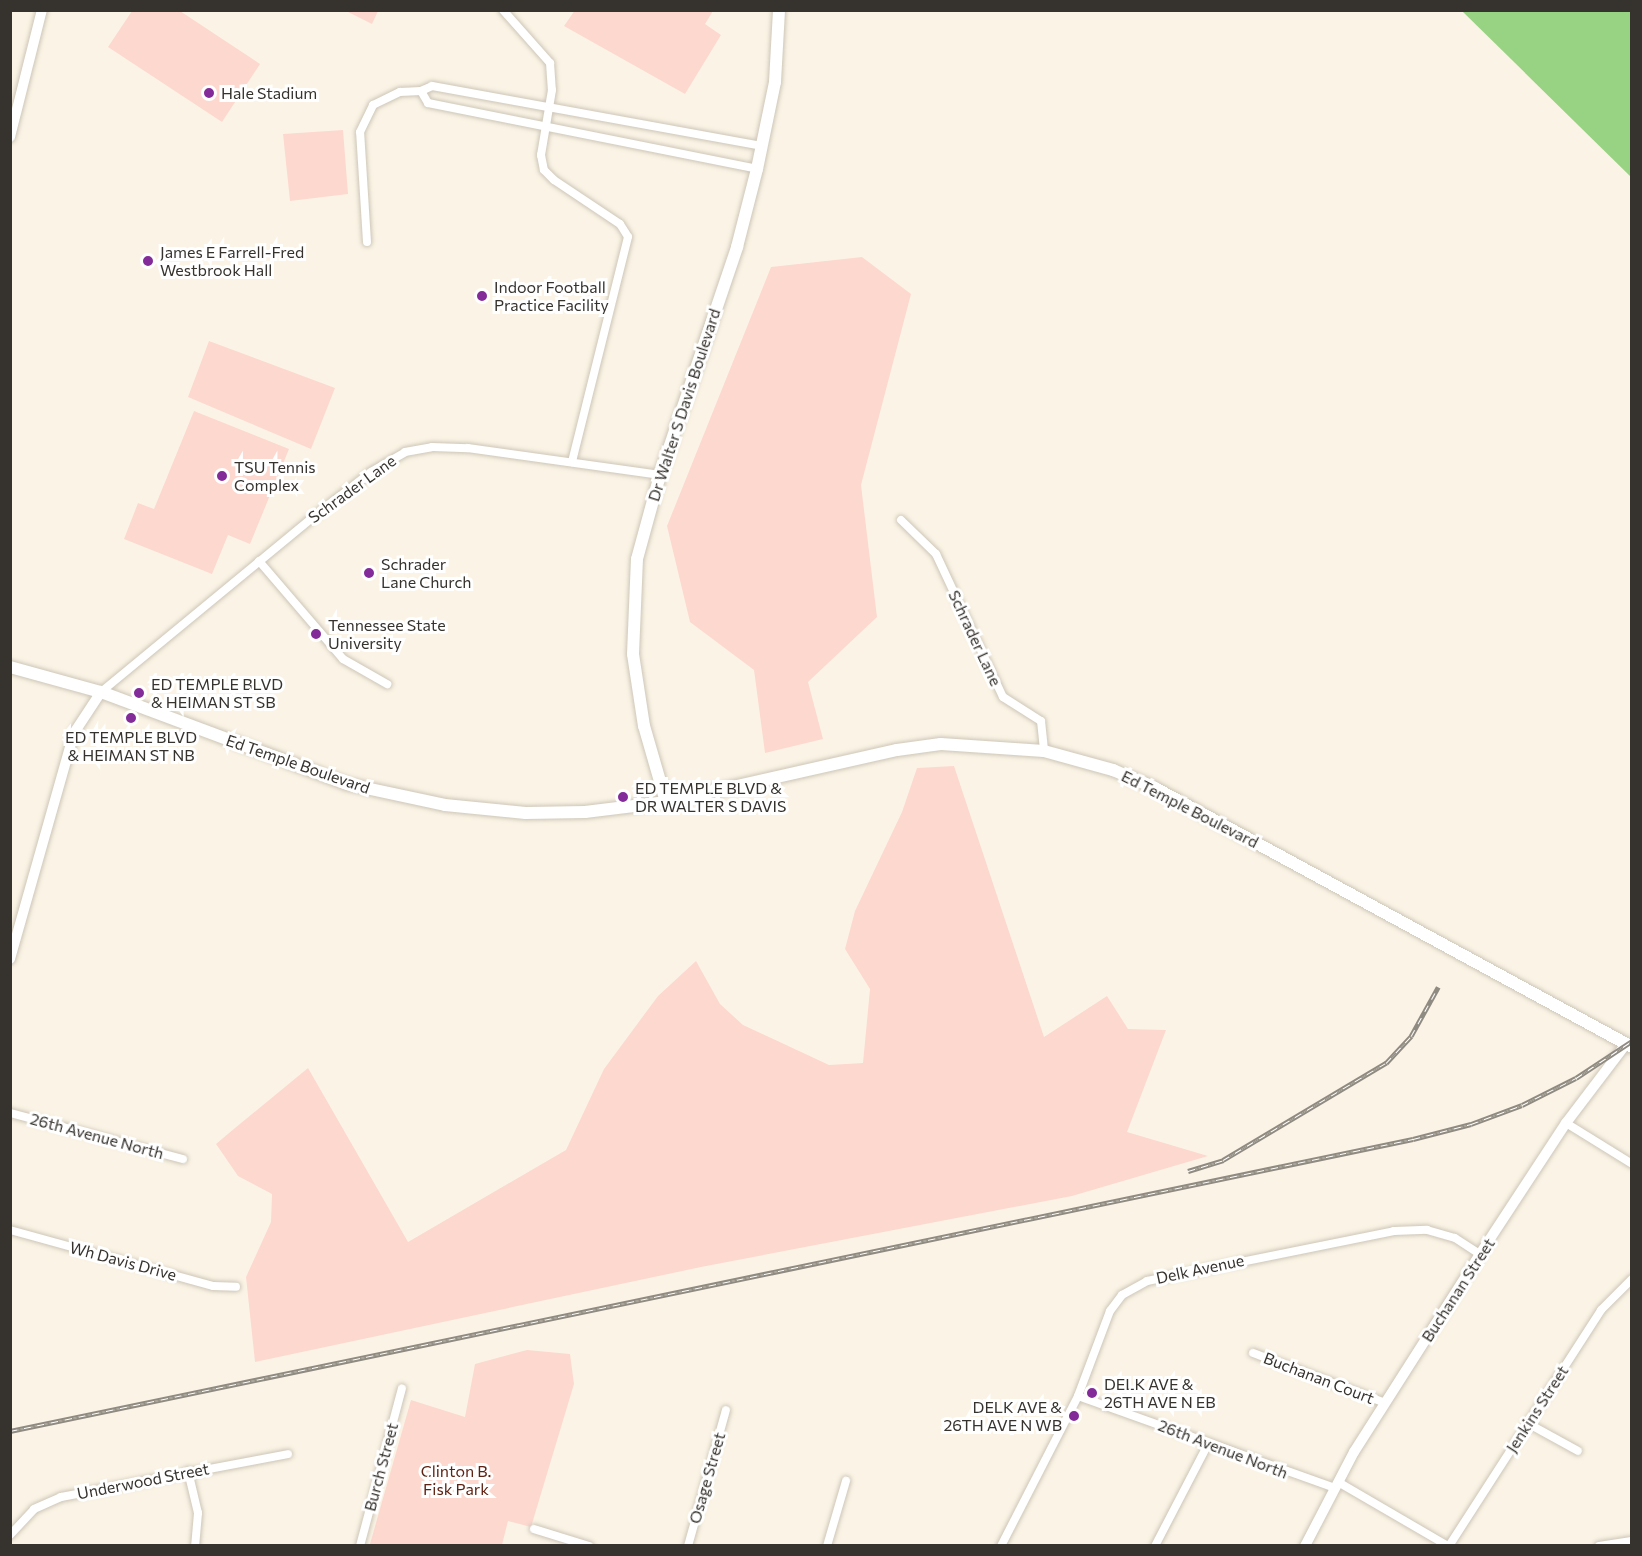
<!DOCTYPE html>
<html>
<head>
<meta charset="utf-8">
<style>
	body { margin:0 }
	#map { position:relative; width:1642px; height:1556px; overflow:hidden; background:#fbf4e6; font-family:Commissioner,sans-serif }
	div>[style] { position:absolute }
	.green>* { inset:0; background:#fdd8cf }
	.water>* { inset:0; background:#98d283 }
	.roads { filter:drop-shadow(0 0 2px #cdc6b8) drop-shadow(0 0 2px #cdc6b8) }
	.minor>* { height:8px; margin:-4px; padding:0 4px; transform-origin:4px; border-radius:4px; background:#fff }
	.tertiary>* { height:10px; margin:-5px; padding:0 5px; transform-origin:5px; border-radius:5px; background:#fff }
	.secondary>* { height:12px; margin:-6px; padding:0 6px; transform-origin:6px; border-radius:6px; background:#fff }
	.rail>* { height:4.5px; margin-top:-2.25px; transform-origin:0; background:repeating-linear-gradient(90deg,#fff 0 7px,#908b82 0 14px); box-sizing:border-box; border-block:2px solid #908b82 }
	.dots>* { width:16px; height:16px; translate:-50% -50%; box-sizing:border-box; border:3px solid #fff; border-radius:50% }
	span { translate:-50% -50%; white-space:nowrap; text-align:center; line-height:1.15; -webkit-text-stroke:6px #fff; paint-order:stroke }
	.poi-label { font-size:16px; color:#36332e }
	.left { translate:0 -50%; text-align:left }
	.right { translate:-100% -50%; text-align:right }
	.street-label { font-size:16px; color:#36332e }
	.park-label { font-size:16px; color:#5e2212 }
	.frame { position:absolute; inset:0; border:12px solid #36332e; pointer-events:none }
</style>
</head>
<body>
<div id="map">
	<div class="green">
		<i style="clip-path:polygon(344px 10px,378px 10px,378px 11px,372px 24px)"></i>
		<i style="clip-path:polygon(575px 10px,713px 11px,705px 24px,721px 35px,685px 94px,564px 26px)"></i>
		<i style="clip-path:polygon(132px 11px,180px 11px,260px 64px,222px 122px,108px 47px)"></i>
		<i style="clip-path:polygon(343px 130px,348px 194px,290px 201px,283px 134px)"></i>
		<i style="clip-path:polygon(862px 257px,911px 294px,861px 485px,877px 617px,808px 682px,823px 739px,765px 753px,754px 670px,690px 622px,667px 526px,771px 267px)"></i>
		<i style="clip-path:polygon(209px 341px,335px 388px,311px 449px,188px 397px)"></i>
		<i style="clip-path:polygon(194px 411px,289px 449px,250px 544px,228px 535px,212px 574px,124px 539px,138px 503px,154px 509px)"></i>
		<i style="clip-path:polygon(954px 766px,1044px 1037px,1107px 996px,1128px 1029px,1166px 1030px,1127px 1132px,1208px 1156px,1072px 1196px,701px 1267px,255px 1362px,246px 1277px,271px 1222px,272px 1194px,238px 1176px,216px 1144px,235px 1128px,308px 1068px,408px 1242px,566px 1150px,604px 1069px,658px 996px,696px 961px,720px 1004px,743px 1025px,829px 1065px,863px 1063px,870px 989px,845px 949px,855px 911px,902px 812px,917px 768px)"></i>
		<i style="clip-path:polygon(527px 1350px,570px 1354px,574px 1384px,531px 1527px,508px 1521px,502px 1545px,370px 1544px,411px 1400px,465px 1417px,475px 1364px)"></i>
	</div>
	<div class="water">
		<i style="clip-path:polygon(1462px 11px,1631px 11px,1631px 177px)"></i>
	</div>
	<div class="roads">
		<div class="minor">
			<i style="left:503px;top:10px;width:71px;rotate:48.4deg"></i>
			<i style="left:550px;top:63px;width:27px;rotate:86deg"></i>
			<i style="left:552px;top:90px;width:66px;rotate:99.6deg"></i>
			<i style="left:541px;top:155px;width:15px;rotate:79deg"></i>
			<i style="left:544px;top:170px;width:14px;rotate:45deg"></i>
			<i style="left:554px;top:180px;width:79px;rotate:33.7deg"></i>
			<i style="left:620px;top:224px;width:15px;rotate:58deg"></i>
			<i style="left:628px;top:237px;width:232px;rotate:104deg"></i>
			<i style="left:421px;top:91px;width:14px;rotate:60deg"></i>
			<i style="left:428px;top:103px;width:336px;rotate:11.3deg"></i>
			<i style="left:367px;top:242px;width:110px;rotate:-93.6deg"></i>
			<i style="left:360px;top:132px;width:30px;rotate:-64deg"></i>
			<i style="left:373px;top:105px;width:30px;rotate:-26deg"></i>
			<i style="left:400px;top:92px;width:21px;rotate:-3deg"></i>
			<i style="left:421px;top:91px;width:12px;rotate:-24deg"></i>
			<i style="left:432px;top:86px;width:335px;rotate:10.3deg"></i>
			<i style="left:901px;top:520px;width:49px;rotate:44.2deg"></i>
			<i style="left:936px;top:554px;width:158px;rotate:64.9deg"></i>
			<i style="left:1003px;top:697px;width:45px;rotate:32.3deg"></i>
			<i style="left:1041px;top:721px;width:30px;rotate:84deg"></i>
			<i style="left:259px;top:561px;width:129px;rotate:49.4deg"></i>
			<i style="left:343px;top:659px;width:51px;rotate:29.6deg"></i>
			<i style="left:101px;top:692px;width:278px;rotate:-39.5deg"></i>
			<i style="left:316px;top:515px;width:70px;rotate:-38deg"></i>
			<i style="left:371px;top:472px;width:39px;rotate:-30deg"></i>
			<i style="left:405px;top:452px;width:27px;rotate:-10deg"></i>
			<i style="left:432px;top:447px;width:36px;rotate:2deg"></i>
			<i style="left:468px;top:448px;width:194px;rotate:8deg"></i>
			<i style="left:10px;top:1113px;width:179px;rotate:14.9deg"></i>
			<i style="left:1566px;top:1123px;width:78px;rotate:31.8deg"></i>
			<i style="left:10px;top:1230px;width:211px;rotate:15.4deg"></i>
			<i style="left:213px;top:1286px;width:23px;rotate:2deg"></i>
			<i style="left:1253px;top:1353px;width:141px;rotate:20.7deg"></i>
			<i style="left:1078px;top:1396px;width:273px;rotate:19.7deg"></i>
			<i style="left:1527px;top:1423px;width:58px;rotate:28.8deg"></i>
			<i style="left:188px;top:1471px;width:43px;rotate:76.6deg"></i>
			<i style="left:198px;top:1513px;width:33px;rotate:95deg"></i>
			<i style="left:1338px;top:1482px;width:127px;rotate:30.2deg"></i>
			<i style="left:534px;top:1529px;width:58px;rotate:17.2deg"></i>
			<i style="left:10px;top:1535px;width:35px;rotate:-47deg"></i>
			<i style="left:34px;top:1509px;width:30px;rotate:-24deg"></i>
			<i style="left:61px;top:1497px;width:231px;rotate:-10.7deg"></i>
			<i style="left:360px;top:1546px;width:163px;rotate:-75.1deg"></i>
			<i style="left:688px;top:1546px;width:141px;rotate:-74.4deg"></i>
			<i style="left:827px;top:1546px;width:68px;rotate:-73.7deg"></i>
			<i style="left:1001px;top:1546px;width:169px;rotate:-62.8deg"></i>
			<i style="left:1078px;top:1396px;width:91px;rotate:-69.4deg"></i>
			<i style="left:1110px;top:1311px;width:20px;rotate:-53deg"></i>
			<i style="left:1122px;top:1295px;width:29px;rotate:-29deg"></i>
			<i style="left:1147px;top:1281px;width:252px;rotate:-11.4deg"></i>
			<i style="left:1394px;top:1231px;width:33px;rotate:-2deg"></i>
			<i style="left:1427px;top:1230px;width:29px;rotate:16deg"></i>
			<i style="left:1455px;top:1238px;width:30px;rotate:33deg"></i>
			<i style="left:1155px;top:1546px;width:115px;rotate:-62.5deg"></i>
			<i style="left:1449px;top:1546px;width:281px;rotate:-57.2deg"></i>
			<i style="left:1601px;top:1310px;width:44px;rotate:-45deg"></i>
			<i style="left:1599px;top:1546px;width:33px;rotate:-9deg"></i>
		</div>
		<div class="tertiary">
			<i style="left:10px;top:137px;width:131px;rotate:-75.9deg"></i>
			<i style="left:10px;top:959px;width:235px;rotate:-74.2deg"></i>
			<i style="left:74px;top:733px;width:49px;rotate:-56.6deg"></i>
			<i style="left:1305px;top:1546px;width:106px;rotate:-62.5deg"></i>
			<i style="left:1354px;top:1452px;width:235px;rotate:-57.5deg"></i>
			<i style="left:1480px;top:1254px;width:157px;rotate:-56.7deg"></i>
			<i style="left:1566px;top:1123px;width:99px;rotate:-52.8deg"></i>
		</div>
		<div class="secondary">
			<i style="left:10px;top:667px;width:94px;rotate:15.4deg"></i>
			<i style="left:101px;top:692px;width:263px;rotate:20.5deg"></i>
			<i style="left:347px;top:784px;width:100px;rotate:12.1deg"></i>
			<i style="left:445px;top:805px;width:81px;rotate:5.6deg"></i>
			<i style="left:526px;top:813px;width:59px;rotate:-1deg"></i>
			<i style="left:585px;top:812px;width:82px;rotate:-7deg"></i>
			<i style="left:666px;top:802px;width:237px;rotate:-12.7deg"></i>
			<i style="left:897px;top:750px;width:44px;rotate:-7.8deg"></i>
			<i style="left:941px;top:744px;width:103px;rotate:3.9deg"></i>
			<i style="left:1044px;top:751px;width:72px;rotate:15.4deg"></i>
			<i style="left:1113px;top:770px;width:46px;rotate:23.2deg"></i>
			<i style="left:1155px;top:788px;width:543px;rotate:28.5deg"></i>
			<i style="left:666px;top:802px;width:79px;rotate:-106.1deg"></i>
			<i style="left:644px;top:726px;width:73px;rotate:-98.7deg"></i>
			<i style="left:633px;top:654px;width:95px;rotate:-87.6deg"></i>
			<i style="left:637px;top:559px;width:87px;rotate:-74.7deg"></i>
			<i style="left:660px;top:475px;width:241px;rotate:-71.3deg"></i>
			<i style="left:737px;top:247px;width:81px;rotate:-75.6deg"></i>
			<i style="left:757px;top:169px;width:89px;rotate:-78.3deg"></i>
			<i style="left:775px;top:82px;width:72px;rotate:-86.8deg"></i>
		</div>
	</div>
	<div class="rail">
		<i style="left:1188px;top:1171px;width:37px;rotate:-17deg"></i>
		<i style="left:1223px;top:1160px;width:190px;rotate:-30.8deg"></i>
		<i style="left:1386px;top:1063px;width:37px;rotate:-47deg"></i>
		<i style="left:1411px;top:1036px;width:56px;rotate:-61.1deg"></i>
		<i style="left:10px;top:1431px;width:1433px;rotate:-11.76deg"></i>
		<i style="left:1413px;top:1139px;width:60px;rotate:-14.5deg"></i>
		<i style="left:1471px;top:1124px;width:54px;rotate:-20.4deg"></i>
		<i style="left:1522px;top:1105px;width:60px;rotate:-26.6deg"></i>
		<i style="left:1576px;top:1078px;width:67px;rotate:-33.5deg"></i>
	</div>
	<div class="dots">
		<i style="left:209px;top:93px;background:#822b99"></i>
		<i style="left:148px;top:261px;background:#822b99"></i>
		<i style="left:482px;top:296px;background:#822b99"></i>
		<i style="left:222px;top:476px;background:#822b99"></i>
		<i style="left:369px;top:573px;background:#822b99"></i>
		<i style="left:316px;top:634px;background:#822b99"></i>
		<i style="left:139px;top:693px;background:#822b99"></i>
		<i style="left:131px;top:718px;background:#822b99"></i>
		<i style="left:623px;top:797px;background:#822b99"></i>
		<i style="left:1092px;top:1393px;background:#822b99"></i>
		<i style="left:1074px;top:1416px;background:#822b99"></i>
	</div>
	<div class="poi-label">
		<span class="left" style="left:221px;top:93px">Hale Stadium</span>
		<span class="left" style="left:160px;top:261px">James E Farrell-Fred<br>Westbrook Hall</span>
		<span class="left" style="left:494px;top:296px">Indoor Football<br>Practice Facility</span>
		<span class="left" style="left:234px;top:476px">TSU Tennis<br>Complex</span>
		<span class="left" style="left:381px;top:573px">Schrader<br>Lane Church</span>
		<span class="left" style="left:328px;top:634px">Tennessee State<br>University</span>
		<span class="left" style="left:151px;top:693px">ED TEMPLE BLVD<br>&amp; HEIMAN ST SB</span>
		<span style="left:131px;top:746px">ED TEMPLE BLVD<br>&amp; HEIMAN ST NB</span>
		<span class="left" style="left:635px;top:797px">ED TEMPLE BLVD &amp;<br>DR WALTER S DAVIS</span>
		<span class="left" style="left:1104px;top:1393px">DELK AVE &amp;<br>26TH AVE N EB</span>
		<span class="right" style="left:1062px;top:1416px">DELK AVE &amp;<br>26TH AVE N WB</span>
	</div>
	<div class="street-label">
		<span style="left:684px;top:405px;rotate:-72deg">Dr Walter S Davis Boulevard</span>
		<span style="left:352px;top:489px;rotate:-36deg">Schrader Lane</span>
		<span style="left:975px;top:638px;rotate:65deg">Schrader Lane</span>
		<span style="left:298px;top:764px;rotate:19deg">Ed Temple Boulevard</span>
		<span style="left:1190px;top:809px;rotate:27deg">Ed Temple Boulevard</span>
		<span style="left:97px;top:1136px;rotate:15deg">26th Avenue North</span>
		<span style="left:123px;top:1261px;rotate:15deg">Wh Davis Drive</span>
		<span style="left:1200px;top:1269px;rotate:-12deg">Delk Avenue</span>
		<span style="left:1458px;top:1290px;rotate:-57deg">Buchanan Street</span>
		<span style="left:1319px;top:1378px;rotate:21deg">Buchanan Court</span>
		<span style="left:1537px;top:1409px;rotate:-57deg">Jenkins Street</span>
		<span style="left:1223px;top:1449px;rotate:21deg">26th Avenue North</span>
		<span style="left:381px;top:1467px;rotate:-75deg">Burch Street</span>
		<span style="left:707px;top:1478px;rotate:-74deg">Osage Street</span>
		<span style="left:143px;top:1481px;rotate:-11deg">Underwood Street</span>
	</div>
	<div class="park-label">
		<span style="left:456px;top:1480px">Clinton B.<br>Fisk Park</span>
	</div>
	<div class="frame"></div>
</div>
</body>
</html>
